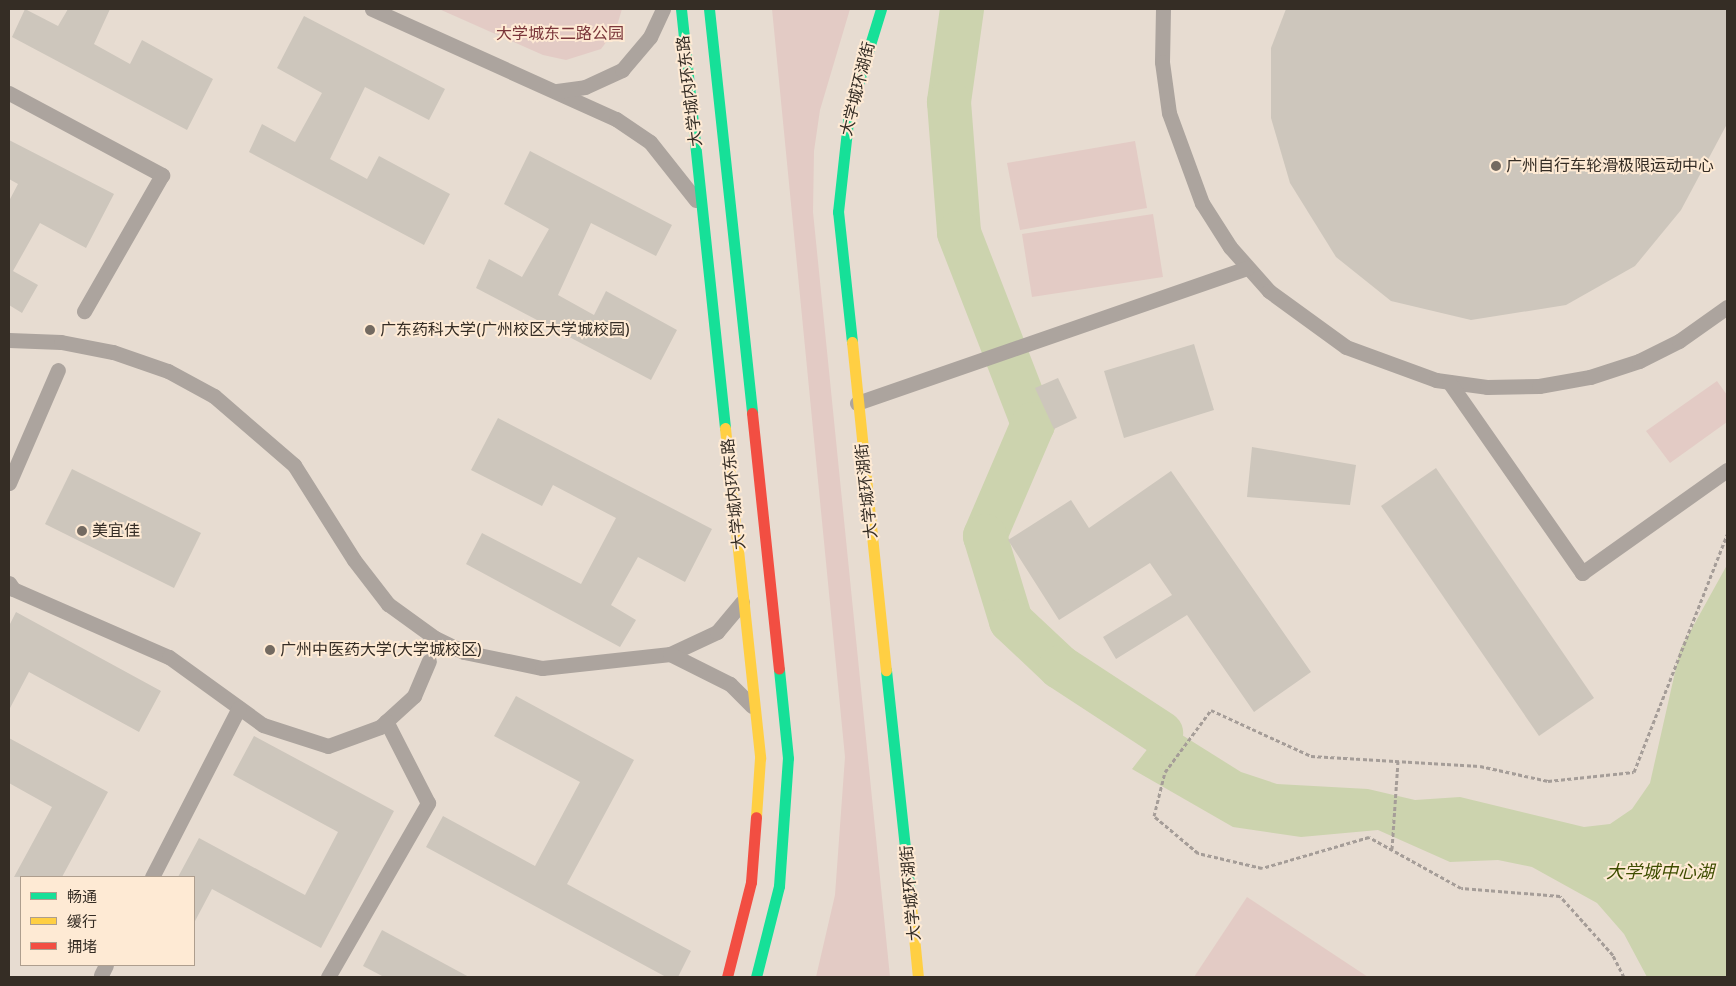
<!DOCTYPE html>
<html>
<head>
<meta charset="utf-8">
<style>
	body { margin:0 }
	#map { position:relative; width:1736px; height:986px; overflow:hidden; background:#e7dcd1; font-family:Cabin,"Noto Sans SC",sans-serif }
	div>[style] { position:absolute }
	.green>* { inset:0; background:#e3cbc5 }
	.water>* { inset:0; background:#ccd3ae }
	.river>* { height:44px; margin:-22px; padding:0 22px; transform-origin:22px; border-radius:22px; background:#ccd3ae }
	.building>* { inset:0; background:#cdc6bc }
	.path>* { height:3px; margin-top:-1.5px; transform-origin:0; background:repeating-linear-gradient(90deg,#a59d98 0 4px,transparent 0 6.5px) }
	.lane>* { height:15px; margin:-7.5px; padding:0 7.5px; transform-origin:7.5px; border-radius:7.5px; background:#aca49e }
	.fast>* { height:11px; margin:-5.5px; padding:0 5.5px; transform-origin:5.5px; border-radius:5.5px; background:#16e098 }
	.slow>* { height:11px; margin:-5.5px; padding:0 5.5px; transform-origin:5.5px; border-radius:5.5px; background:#ffcf43 }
	.jam>* { height:11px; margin:-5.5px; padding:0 5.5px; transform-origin:5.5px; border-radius:5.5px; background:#f24e42 }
	.dots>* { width:14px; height:14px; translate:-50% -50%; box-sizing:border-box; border:2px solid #feead4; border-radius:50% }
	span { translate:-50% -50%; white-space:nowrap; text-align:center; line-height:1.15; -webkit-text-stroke:4px #feead4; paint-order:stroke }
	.park-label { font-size:16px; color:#7b363a }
	.street-label { font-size:16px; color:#352d25 }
	.poi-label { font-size:16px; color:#352d25 }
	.left { translate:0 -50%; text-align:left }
	.water-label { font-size:18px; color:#3e4d00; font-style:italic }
	.frame { position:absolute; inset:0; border:10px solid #352d25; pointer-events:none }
	.legend { position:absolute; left:20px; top:876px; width:175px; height:90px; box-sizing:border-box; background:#feead4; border:1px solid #ae9e8e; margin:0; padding:6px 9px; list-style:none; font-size:15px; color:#352d25 }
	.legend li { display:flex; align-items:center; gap:10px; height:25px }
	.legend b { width:25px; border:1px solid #ae9e8e }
</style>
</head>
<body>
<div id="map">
	<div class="green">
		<i style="clip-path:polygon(439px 9px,622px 9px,616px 29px,601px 49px,566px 60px,543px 55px)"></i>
		<i style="clip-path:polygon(772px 9px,850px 9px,820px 110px,814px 151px,813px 212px,890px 977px,816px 977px,835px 895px,845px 757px)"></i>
		<i style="clip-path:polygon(1135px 141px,1147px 208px,1020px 230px,1007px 163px)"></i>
		<i style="clip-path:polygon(1153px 214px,1163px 277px,1032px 297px,1022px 234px)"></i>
		<i style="clip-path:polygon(1717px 381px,1727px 395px,1727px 422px,1670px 463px,1646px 431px)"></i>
		<i style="clip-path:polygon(1247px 897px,1368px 977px,1194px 977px)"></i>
	</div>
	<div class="water">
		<i style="clip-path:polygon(1727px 565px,1727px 977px,1647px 977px,1624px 934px,1597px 903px,1532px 867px,1498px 860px,1450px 862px,1378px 830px,1301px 837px,1233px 827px,1132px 769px,1166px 725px,1241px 772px,1277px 784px,1368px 789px,1415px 800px,1460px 797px,1584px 827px,1610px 824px,1632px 809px,1650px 783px,1680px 650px)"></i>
	</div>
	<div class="river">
		<i style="left:962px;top:9px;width:94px;rotate:98deg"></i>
		<i style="left:949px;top:102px;width:131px;rotate:85.6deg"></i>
		<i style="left:959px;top:233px;width:205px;rotate:68.8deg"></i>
		<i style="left:1033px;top:424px;width:122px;rotate:113.2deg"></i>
		<i style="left:985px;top:536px;width:89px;rotate:73deg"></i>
		<i style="left:1011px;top:621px;width:67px;rotate:43.2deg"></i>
		<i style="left:1060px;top:667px;width:121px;rotate:33.2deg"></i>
	</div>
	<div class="building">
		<i style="clip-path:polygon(25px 9px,58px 26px,68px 9px,110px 9px,94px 44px,130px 64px,142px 40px,213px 79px,187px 130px,12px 37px)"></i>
		<i style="clip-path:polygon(1286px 9px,1727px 9px,1727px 124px,1681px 210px,1635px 266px,1566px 305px,1471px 320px,1391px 301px,1336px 257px,1290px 183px,1271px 118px,1271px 48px)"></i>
		<i style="clip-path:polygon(304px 16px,445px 89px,429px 120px,365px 87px,330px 159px,367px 179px,379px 156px,450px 194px,424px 245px,249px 152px,262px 124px,295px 142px,322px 93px,277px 68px)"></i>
		<i style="clip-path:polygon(9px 140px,114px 194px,86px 248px,40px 223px,13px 271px,38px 285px,22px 313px,9px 305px,9px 201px,18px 184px,9px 179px)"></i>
		<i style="clip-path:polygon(530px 151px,672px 225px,656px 256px,591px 223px,558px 295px,594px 315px,606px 291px,677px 330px,651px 380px,476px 288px,489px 259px,522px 277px,549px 229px,504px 204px)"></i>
		<i style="clip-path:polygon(1194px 344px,1214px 410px,1124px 438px,1104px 371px)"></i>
		<i style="clip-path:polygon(1058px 378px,1077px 418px,1054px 429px,1035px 388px)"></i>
		<i style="clip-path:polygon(498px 418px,712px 529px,685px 582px,638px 557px,611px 605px,636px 620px,620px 647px,466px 564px,482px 533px,581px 584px,616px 518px,553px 485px,542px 506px,471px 470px)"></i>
		<i style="clip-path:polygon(1252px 447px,1356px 465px,1350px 505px,1247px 497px)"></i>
		<i style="clip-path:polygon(1436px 468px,1594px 698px,1539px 736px,1381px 506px)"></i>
		<i style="clip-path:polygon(72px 469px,201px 533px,174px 588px,45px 524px)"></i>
		<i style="clip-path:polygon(1171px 471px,1311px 672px,1254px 712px,1187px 615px,1116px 659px,1103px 637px,1172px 595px,1150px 563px,1059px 620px,1008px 540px,1071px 500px,1089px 528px)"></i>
		<i style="clip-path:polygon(16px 612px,161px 691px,139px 732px,29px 672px,9px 710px,9px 626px)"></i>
		<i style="clip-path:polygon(516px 696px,634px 760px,567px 884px,691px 951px,678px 977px,666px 977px,426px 847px,443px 816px,535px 866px,580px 782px,494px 736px)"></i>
		<i style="clip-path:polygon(254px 736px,394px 811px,321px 948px,212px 889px,194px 923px,194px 877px,178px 877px,199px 838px,305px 895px,338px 832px,233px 775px)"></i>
		<i style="clip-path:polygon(9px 738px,108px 792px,62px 877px,14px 877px,52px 807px,9px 783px)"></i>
		<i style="clip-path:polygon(382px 930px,469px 977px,384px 977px,363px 966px)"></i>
	</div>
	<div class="path">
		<i style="left:1392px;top:849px;width:88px;rotate:-86.1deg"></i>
		<i style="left:1624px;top:977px;width:25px;rotate:-117deg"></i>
		<i style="left:1613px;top:955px;width:79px;rotate:-131.9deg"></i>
		<i style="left:1560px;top:896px;width:99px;rotate:-175.4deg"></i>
		<i style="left:1461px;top:888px;width:105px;rotate:-151deg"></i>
		<i style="left:1369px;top:837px;width:111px;rotate:163.8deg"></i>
		<i style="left:1262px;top:868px;width:66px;rotate:-166.8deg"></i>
		<i style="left:1198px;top:853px;width:57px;rotate:-139.9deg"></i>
		<i style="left:1154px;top:816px;width:45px;rotate:-76deg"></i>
		<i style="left:1165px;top:772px;width:77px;rotate:-53.4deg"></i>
		<i style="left:1211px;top:710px;width:110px;rotate:24.7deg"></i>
		<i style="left:1311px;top:756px;width:169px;rotate:3.4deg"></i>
		<i style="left:1480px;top:766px;width:70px;rotate:12.4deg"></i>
		<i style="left:1548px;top:781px;width:86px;rotate:-6deg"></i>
		<i style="left:1634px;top:772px;width:255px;rotate:-68.6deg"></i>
	</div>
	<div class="lane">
		<i style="left:372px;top:9px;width:268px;rotate:24.3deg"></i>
		<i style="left:616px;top:119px;width:41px;rotate:34.1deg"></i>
		<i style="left:650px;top:142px;width:74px;rotate:51.6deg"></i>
		<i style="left:1163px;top:9px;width:53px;rotate:91.1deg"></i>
		<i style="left:1162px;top:62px;width:51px;rotate:82.2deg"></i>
		<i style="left:1169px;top:113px;width:96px;rotate:69.9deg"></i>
		<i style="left:1202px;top:203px;width:52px;rotate:57.5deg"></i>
		<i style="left:1230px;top:247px;width:59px;rotate:48.4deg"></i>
		<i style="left:1269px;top:291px;width:95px;rotate:36deg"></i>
		<i style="left:1346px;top:347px;width:96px;rotate:20.1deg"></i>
		<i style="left:1436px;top:380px;width:51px;rotate:7.8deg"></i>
		<i style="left:1487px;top:387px;width:52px;rotate:-1.1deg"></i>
		<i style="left:1539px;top:386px;width:52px;rotate:-10deg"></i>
		<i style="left:1590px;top:377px;width:52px;rotate:-18.1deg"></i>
		<i style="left:1639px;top:361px;width:45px;rotate:-26.6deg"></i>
		<i style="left:1679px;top:341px;width:59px;rotate:-35.3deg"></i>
		<i style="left:557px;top:91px;width:28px;rotate:-8deg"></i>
		<i style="left:585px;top:87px;width:41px;rotate:-24.7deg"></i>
		<i style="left:622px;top:70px;width:43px;rotate:-49.7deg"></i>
		<i style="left:650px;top:37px;width:31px;rotate:-65deg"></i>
		<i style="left:9px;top:93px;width:174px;rotate:28.2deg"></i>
		<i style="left:162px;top:175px;width:157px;rotate:119.8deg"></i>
		<i style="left:9px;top:340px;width:52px;rotate:2.2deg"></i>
		<i style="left:61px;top:342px;width:53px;rotate:10.9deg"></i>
		<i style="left:113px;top:352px;width:58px;rotate:19.1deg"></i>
		<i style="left:168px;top:371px;width:52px;rotate:28.5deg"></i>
		<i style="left:214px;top:396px;width:106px;rotate:40.8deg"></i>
		<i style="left:294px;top:465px;width:112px;rotate:57.7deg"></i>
		<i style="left:354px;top:560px;width:56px;rotate:52.3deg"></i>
		<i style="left:388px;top:604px;width:58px;rotate:35.9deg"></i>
		<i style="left:435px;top:638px;width:32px;rotate:26deg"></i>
		<i style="left:464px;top:652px;width:80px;rotate:11.6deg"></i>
		<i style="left:542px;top:668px;width:129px;rotate:-6.2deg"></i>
		<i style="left:670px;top:654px;width:52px;rotate:-25.1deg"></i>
		<i style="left:717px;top:632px;width:39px;rotate:-50deg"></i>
		<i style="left:1449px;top:382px;width:233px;rotate:55.1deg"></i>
		<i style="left:1582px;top:573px;width:178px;rotate:-35.4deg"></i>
		<i style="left:857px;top:403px;width:413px;rotate:-19.1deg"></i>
		<i style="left:9px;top:483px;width:123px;rotate:-66.6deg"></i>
		<i style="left:9px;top:583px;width:7px;rotate:56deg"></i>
		<i style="left:13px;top:589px;width:170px;rotate:23.6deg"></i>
		<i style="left:169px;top:657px;width:116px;rotate:35.9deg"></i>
		<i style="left:263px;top:725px;width:68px;rotate:17.9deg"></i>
		<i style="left:328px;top:746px;width:55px;rotate:-20.1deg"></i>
		<i style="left:380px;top:727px;width:46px;rotate:-42.4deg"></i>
		<i style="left:414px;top:696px;width:38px;rotate:-67deg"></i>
		<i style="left:670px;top:654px;width:67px;rotate:26.6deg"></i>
		<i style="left:730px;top:684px;width:31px;rotate:45deg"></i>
		<i style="left:152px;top:877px;width:190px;rotate:-62.8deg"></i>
		<i style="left:101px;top:975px;width:11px;rotate:-63deg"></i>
		<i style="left:328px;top:977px;width:201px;rotate:-60.1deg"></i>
		<i style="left:428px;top:803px;width:92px;rotate:-117.1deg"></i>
	</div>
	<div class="fast">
		<i style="left:681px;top:9px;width:421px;rotate:84deg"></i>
		<i style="left:709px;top:9px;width:406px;rotate:83.9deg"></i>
		<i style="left:852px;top:342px;width:131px;rotate:-96.1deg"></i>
		<i style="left:838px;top:212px;width:100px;rotate:-83.7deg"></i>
		<i style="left:849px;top:113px;width:109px;rotate:-72.9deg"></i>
		<i style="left:886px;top:670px;width:227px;rotate:83.9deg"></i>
		<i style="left:756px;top:977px;width:94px;rotate:-75.8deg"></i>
		<i style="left:779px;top:886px;width:128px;rotate:-86deg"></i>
		<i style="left:788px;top:758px;width:89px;rotate:-95.8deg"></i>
	</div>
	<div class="slow">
		<i style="left:852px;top:342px;width:330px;rotate:84.1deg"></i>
		<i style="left:725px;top:428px;width:332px;rotate:83.9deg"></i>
		<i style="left:760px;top:758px;width:59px;rotate:93.9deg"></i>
		<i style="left:910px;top:896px;width:81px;rotate:84.4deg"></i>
	</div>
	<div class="jam">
		<i style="left:752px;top:413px;width:257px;rotate:84deg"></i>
		<i style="left:727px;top:977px;width:98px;rotate:-75.8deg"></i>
		<i style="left:751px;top:882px;width:65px;rotate:-85.6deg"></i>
	</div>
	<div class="dots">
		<i style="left:1496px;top:166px;background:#736a61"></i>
		<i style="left:370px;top:330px;background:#736a61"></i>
		<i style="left:82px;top:531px;background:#736a61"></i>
		<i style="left:270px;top:650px;background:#736a61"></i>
	</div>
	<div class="park-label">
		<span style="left:560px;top:34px">大学城东二路公园</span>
	</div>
	<div class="street-label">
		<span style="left:858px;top:89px;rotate:-76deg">大学城环湖街</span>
		<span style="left:690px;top:91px;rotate:-97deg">大学城内环东路</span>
		<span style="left:867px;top:491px;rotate:-96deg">大学城环湖街</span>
		<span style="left:734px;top:494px;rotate:-96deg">大学城内环东路</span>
		<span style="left:911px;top:893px;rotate:-95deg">大学城环湖街</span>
	</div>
	<div class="poi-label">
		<span class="left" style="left:1506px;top:166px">广州自行车轮滑极限运动中心</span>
		<span class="left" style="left:380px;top:330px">广东药科大学(广州校区大学城校园)</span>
		<span class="left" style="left:92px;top:531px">美宜佳</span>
		<span class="left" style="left:280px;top:650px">广州中医药大学(大学城校区)</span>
	</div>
	<div class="water-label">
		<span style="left:1660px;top:872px">大学城中心湖</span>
	</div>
	<div class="frame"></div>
	<ul class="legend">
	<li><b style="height:6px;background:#16e098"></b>畅通</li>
	<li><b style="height:6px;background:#ffcf43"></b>缓行</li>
	<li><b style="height:6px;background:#f24e42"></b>拥堵</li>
	</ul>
</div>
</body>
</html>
